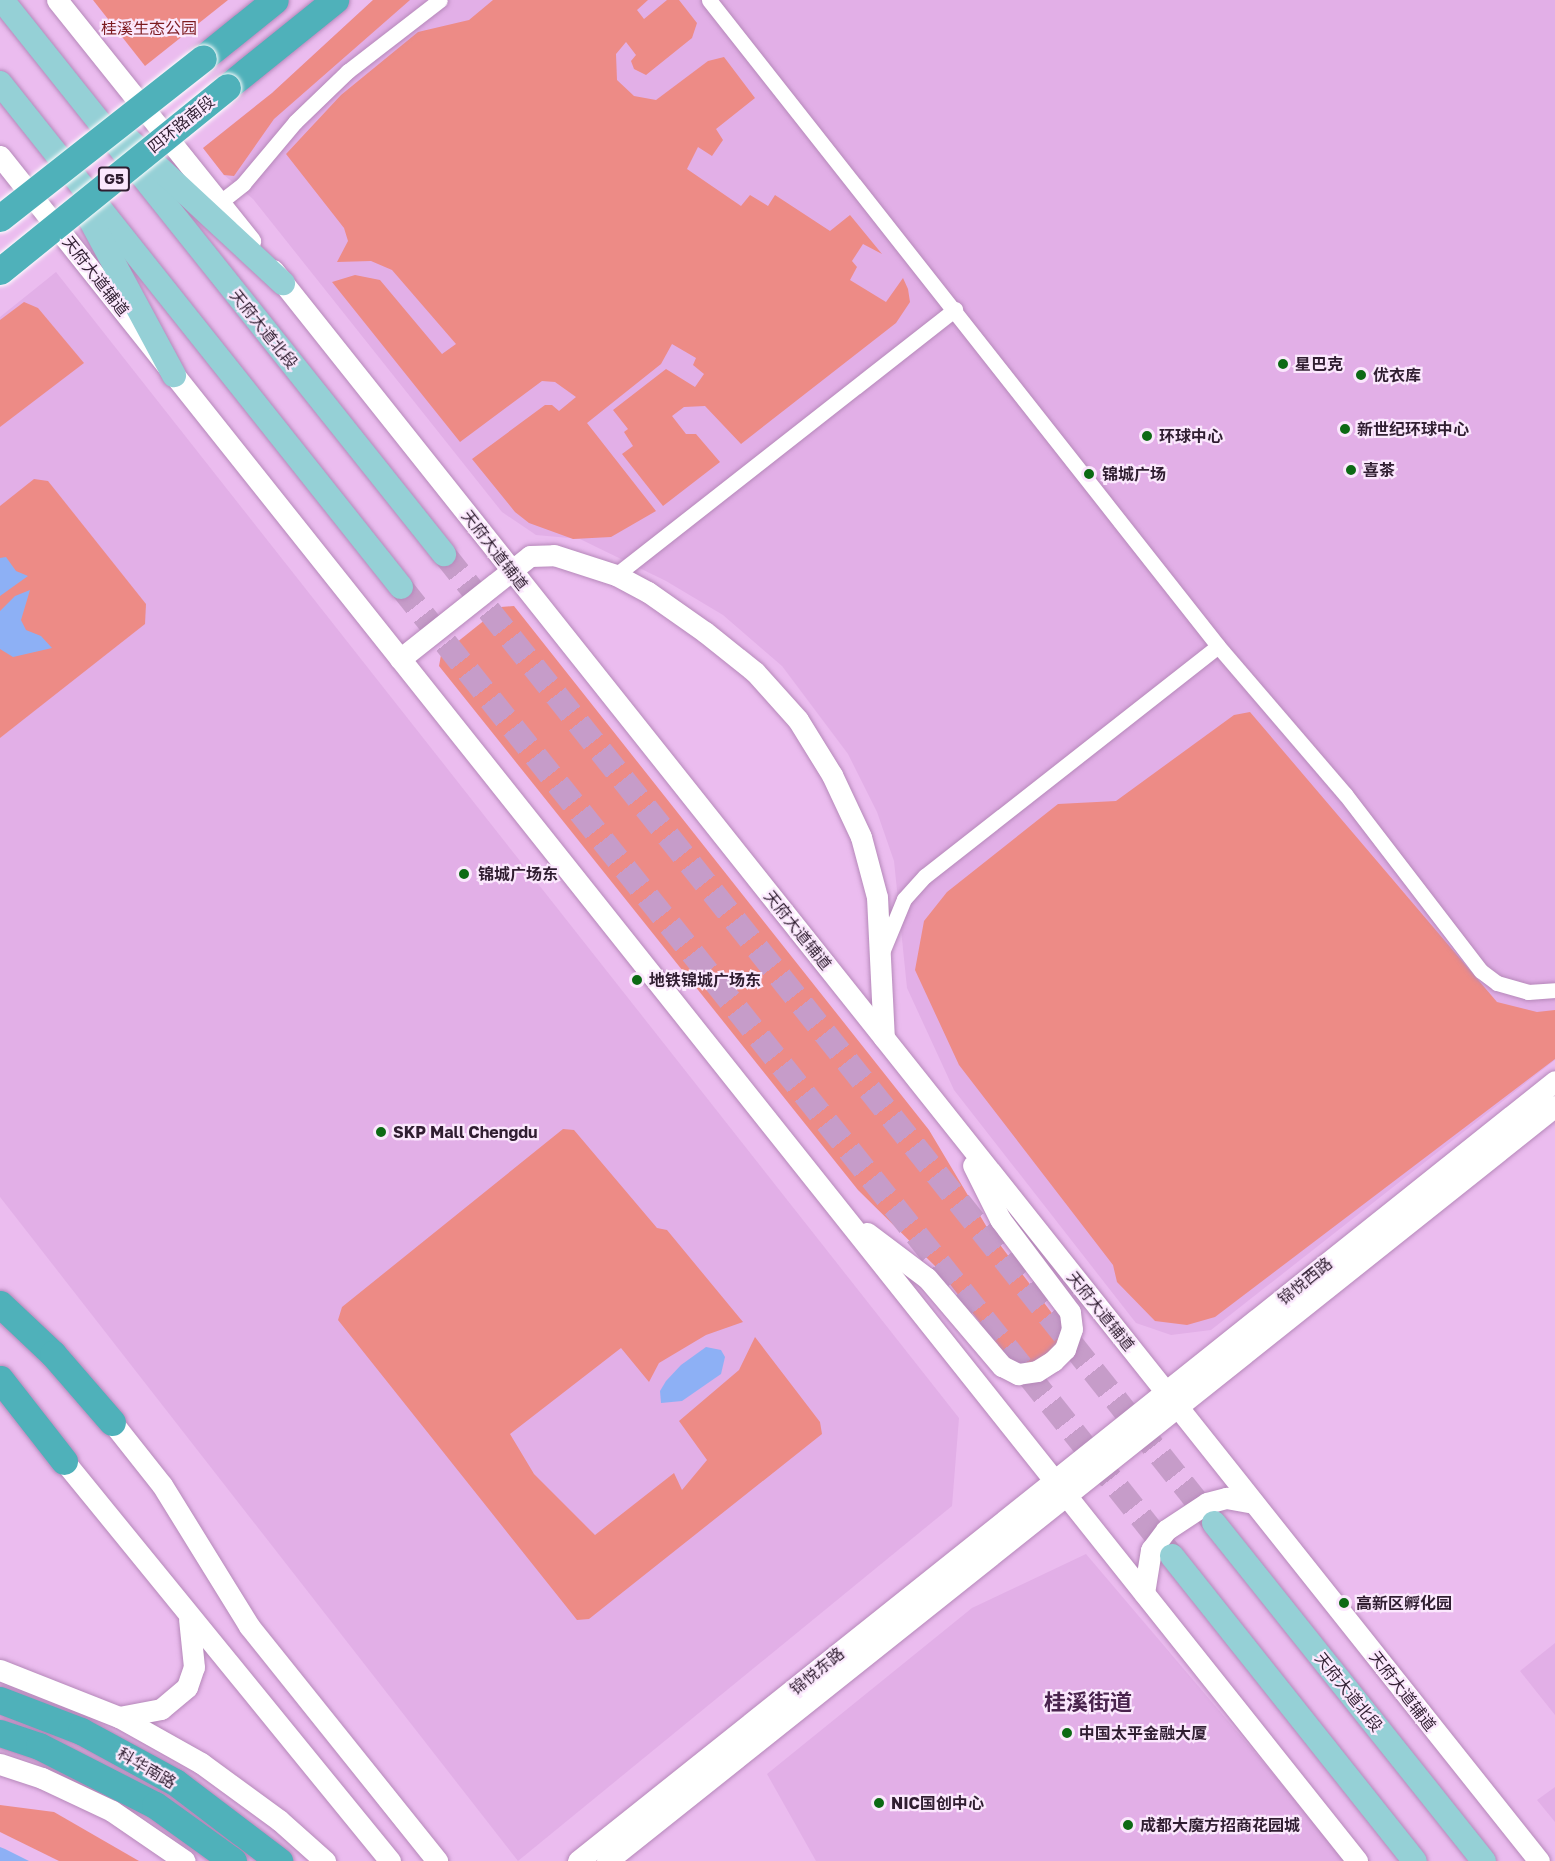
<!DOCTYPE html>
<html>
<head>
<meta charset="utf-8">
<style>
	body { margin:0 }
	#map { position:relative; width:1555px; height:1861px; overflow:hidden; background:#ebbcef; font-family:"Golos Text","Noto Sans SC",sans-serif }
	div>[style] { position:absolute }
	.built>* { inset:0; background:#e2afe7 }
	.green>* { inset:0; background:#ed8b86 }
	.water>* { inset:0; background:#8db0f5 }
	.primary-tunnel>* { height:24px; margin-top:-12px; transform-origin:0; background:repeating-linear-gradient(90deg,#c69cc9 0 24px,transparent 0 36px) }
	.roads { filter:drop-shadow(0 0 2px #b588b9) drop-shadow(0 0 2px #b588b9) }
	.street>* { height:15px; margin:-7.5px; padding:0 7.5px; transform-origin:7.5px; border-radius:7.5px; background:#fff }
	.secondary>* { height:21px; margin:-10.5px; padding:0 10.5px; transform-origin:10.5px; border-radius:10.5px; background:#fff }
	.primary>* { height:24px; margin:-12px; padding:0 12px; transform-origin:12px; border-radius:12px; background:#95d0d6 }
	.highway>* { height:27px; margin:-13.5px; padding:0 13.5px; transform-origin:13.5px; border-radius:13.5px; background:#4fb1ba }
	.bridges { filter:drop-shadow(0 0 2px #fff) drop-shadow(0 0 2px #fff) }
	.highway-bridge>* { height:27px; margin:-13.5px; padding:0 13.5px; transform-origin:13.5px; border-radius:13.5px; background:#4fb1ba }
	.dots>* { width:16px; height:16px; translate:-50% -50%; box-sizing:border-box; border:3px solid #fbe8fd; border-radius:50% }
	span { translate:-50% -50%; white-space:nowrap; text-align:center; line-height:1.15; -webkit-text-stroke:4.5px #fbe8fd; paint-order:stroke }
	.shield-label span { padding:2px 4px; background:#fbe8fd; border:2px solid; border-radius:4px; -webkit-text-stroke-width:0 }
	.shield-label { font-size:15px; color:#301e31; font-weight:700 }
	.park-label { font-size:16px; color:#7d1b20 }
	.street-label { font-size:16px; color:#301e31 }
	.poi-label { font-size:16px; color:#301e31; font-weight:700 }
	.left { translate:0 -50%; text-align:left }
	.district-label { font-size:22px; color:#49234d; font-weight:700 }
</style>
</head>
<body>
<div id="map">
	<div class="built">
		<i style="clip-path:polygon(373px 0,1555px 0,1555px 1060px,1211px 1330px,1171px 1335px,1136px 1323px,954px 1090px,907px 988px,894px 861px,877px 812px,848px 754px,782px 666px,723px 615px,666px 581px,580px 539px,536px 535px,502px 512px,253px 199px,224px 175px,203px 148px,272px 93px)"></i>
		<i style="clip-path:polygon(56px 272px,959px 1418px,952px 1506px,518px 1861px,0 1197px,0 317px)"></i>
		<i style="clip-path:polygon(1086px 1554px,1347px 1861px,816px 1861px,767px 1774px,972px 1608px)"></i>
		<i style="clip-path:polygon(1555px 1643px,1555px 1715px,1520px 1671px)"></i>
		<i style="clip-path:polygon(1555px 1787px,1555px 1822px,1537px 1800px)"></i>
	</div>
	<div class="green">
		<i style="clip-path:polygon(93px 0,228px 0,145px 66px)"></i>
		<i style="clip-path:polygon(373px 0,410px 0,274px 119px,234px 176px,224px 175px,203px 148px,272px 93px)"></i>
		<i style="clip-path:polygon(493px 0,648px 0,637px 10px,644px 19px,667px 0,679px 0,697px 23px,692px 38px,646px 75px,634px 69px,631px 61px,636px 55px,626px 42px,616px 54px,617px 80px,634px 96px,656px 100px,708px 61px,724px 57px,755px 98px,716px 129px,723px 140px,712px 156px,698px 147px,687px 169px,741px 206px,750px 195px,768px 206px,775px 195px,830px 231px,850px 215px,882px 254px,863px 244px,852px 261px,857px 267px,850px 280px,886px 302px,903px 278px,908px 289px,910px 302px,896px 323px,741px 444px,705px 406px,684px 407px,672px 416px,686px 434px,696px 434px,720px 462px,663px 506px,622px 454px,633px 446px,624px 432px,628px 429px,613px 410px,666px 369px,695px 387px,704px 374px,693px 365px,696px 358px,672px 344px,661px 364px,587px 423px,656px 511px,611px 537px,573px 539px,529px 523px,515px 512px,472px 459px,545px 405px,552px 405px,559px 411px,576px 397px,555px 382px,542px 381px,460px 442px,332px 282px,355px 275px,380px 280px,442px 354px,456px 344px,392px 270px,371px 261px,337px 262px,348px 241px,344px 228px,286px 154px,341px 95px,418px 32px,469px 20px)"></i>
		<i style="clip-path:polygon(24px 302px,38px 308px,84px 363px,0 427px,0 320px)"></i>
		<i style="clip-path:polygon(34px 479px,48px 481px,146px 604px,145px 624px,0 738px,0 506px)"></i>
		<i style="clip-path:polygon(514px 606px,929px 1130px,988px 1229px,1064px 1329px,1062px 1345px,1040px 1366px,1012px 1363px,937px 1268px,858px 1190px,439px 666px,441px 655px,501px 607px)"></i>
		<i style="clip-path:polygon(1250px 712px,1497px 1002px,1537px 1012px,1555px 1010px,1555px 1059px,1215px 1317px,1187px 1325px,1155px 1321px,1117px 1282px,1113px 1265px,959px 1065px,915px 970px,924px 921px,947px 892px,1058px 804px,1116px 801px,1234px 715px)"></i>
		<i style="clip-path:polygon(563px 1129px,574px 1130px,657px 1228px,667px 1230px,743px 1322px,706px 1335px,659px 1363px,649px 1382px,621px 1348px,510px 1434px,534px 1474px,595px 1535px,674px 1473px,682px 1490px,707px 1460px,679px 1421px,739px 1370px,755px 1337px,820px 1422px,822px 1434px,589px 1619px,577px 1620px,338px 1320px,342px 1307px)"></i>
		<i style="clip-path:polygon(0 1805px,54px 1812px,139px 1861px,59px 1861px,0 1832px)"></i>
	</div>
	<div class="water">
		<i style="clip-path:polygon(6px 557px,16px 571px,28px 576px,0 596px,0 558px)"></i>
		<i style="clip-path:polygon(30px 590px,21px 620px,26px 630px,41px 636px,52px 648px,13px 657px,0 649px,0 611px,15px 596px)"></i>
		<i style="clip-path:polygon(706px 1347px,721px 1350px,725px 1357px,721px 1374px,682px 1401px,661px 1403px,660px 1391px,666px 1381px,681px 1365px)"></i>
		<i style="clip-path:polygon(0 1847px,5px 1849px,29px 1861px,0 1861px)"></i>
	</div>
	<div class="primary-tunnel">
		<i style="left:444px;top:554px;width:1238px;rotate:51.53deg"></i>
		<i style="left:401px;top:587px;width:1238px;rotate:51.49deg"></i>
	</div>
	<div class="roads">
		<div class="street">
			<i style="left:709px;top:0;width:822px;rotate:51.76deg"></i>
			<i style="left:1218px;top:646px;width:195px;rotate:49.4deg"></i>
			<i style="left:1345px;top:794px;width:223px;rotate:52.5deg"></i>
			<i style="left:1481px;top:971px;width:20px;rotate:37deg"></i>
			<i style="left:1497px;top:983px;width:32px;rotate:16deg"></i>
			<i style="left:1528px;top:992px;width:27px;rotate:-4deg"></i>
			<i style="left:219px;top:203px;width:31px;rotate:-38deg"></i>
			<i style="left:243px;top:184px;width:81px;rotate:-50deg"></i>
			<i style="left:295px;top:122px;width:74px;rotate:-43.9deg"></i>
			<i style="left:348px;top:71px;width:116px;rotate:-37.7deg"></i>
			<i style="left:616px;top:575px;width:431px;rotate:-38.1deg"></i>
			<i style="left:883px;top:950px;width:55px;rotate:-67.6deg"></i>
			<i style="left:904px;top:899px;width:31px;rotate:-48deg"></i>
			<i style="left:925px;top:876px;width:372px;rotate:-38.1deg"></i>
		</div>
		<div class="secondary">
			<i style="left:57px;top:0;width:309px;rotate:51.3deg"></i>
			<i style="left:0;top:156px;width:2179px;rotate:51.48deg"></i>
			<i style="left:273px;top:270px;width:2033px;rotate:51.49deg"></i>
			<i style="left:400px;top:659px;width:166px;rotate:-38.4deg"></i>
			<i style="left:530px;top:556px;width:24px;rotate:-2deg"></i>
			<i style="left:554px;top:555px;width:65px;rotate:17.9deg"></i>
			<i style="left:616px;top:575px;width:36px;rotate:28deg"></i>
			<i style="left:648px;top:592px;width:70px;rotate:35.1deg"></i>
			<i style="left:705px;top:632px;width:64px;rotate:38.7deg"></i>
			<i style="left:755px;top:672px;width:64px;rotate:48.1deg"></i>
			<i style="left:798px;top:720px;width:65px;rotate:58.3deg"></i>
			<i style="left:832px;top:775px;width:68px;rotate:64.9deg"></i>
			<i style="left:861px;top:837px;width:62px;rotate:75.1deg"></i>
			<i style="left:877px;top:897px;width:141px;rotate:87.2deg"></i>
			<i style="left:867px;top:1233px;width:75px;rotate:36.9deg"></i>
			<i style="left:927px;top:1278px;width:116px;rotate:49.6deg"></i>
			<i style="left:1002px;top:1366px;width:18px;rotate:27deg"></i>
			<i style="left:1018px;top:1374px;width:19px;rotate:-9deg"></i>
			<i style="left:1037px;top:1371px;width:19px;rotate:-32deg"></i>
			<i style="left:1053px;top:1361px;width:17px;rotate:-45deg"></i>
			<i style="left:1065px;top:1349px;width:21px;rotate:-71deg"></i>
			<i style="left:1072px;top:1329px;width:17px;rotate:-97deg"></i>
			<i style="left:1070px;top:1312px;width:116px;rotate:-127deg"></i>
			<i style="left:1000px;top:1219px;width:60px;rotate:-116.6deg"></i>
			<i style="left:112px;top:1422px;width:80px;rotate:51.6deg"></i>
			<i style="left:162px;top:1485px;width:166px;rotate:58.3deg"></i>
			<i style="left:249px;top:1626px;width:301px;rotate:51.3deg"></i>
			<i style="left:64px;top:1461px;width:516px;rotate:50.82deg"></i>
			<i style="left:1144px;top:1593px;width:44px;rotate:-80.8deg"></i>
			<i style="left:1151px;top:1550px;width:25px;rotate:-53deg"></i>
			<i style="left:1166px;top:1530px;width:49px;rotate:-33.4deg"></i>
			<i style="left:1207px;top:1503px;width:20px;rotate:-15deg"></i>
			<i style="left:1226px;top:1498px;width:28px;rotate:10deg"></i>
			<i style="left:0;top:1670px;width:128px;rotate:21.6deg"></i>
			<i style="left:119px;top:1717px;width:94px;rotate:29.3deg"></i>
			<i style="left:201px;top:1763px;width:97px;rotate:36.2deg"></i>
			<i style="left:279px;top:1820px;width:62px;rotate:41.7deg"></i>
			<i style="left:119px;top:1717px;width:43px;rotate:-10.8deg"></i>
			<i style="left:161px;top:1709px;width:34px;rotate:-40deg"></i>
			<i style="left:187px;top:1687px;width:21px;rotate:-71deg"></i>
			<i style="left:194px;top:1667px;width:48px;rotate:-95.9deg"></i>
			<i style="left:0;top:1764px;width:44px;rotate:18.4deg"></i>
			<i style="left:42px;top:1778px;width:77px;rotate:25.2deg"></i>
			<i style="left:112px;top:1811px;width:88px;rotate:34.4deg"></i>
			<i style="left:578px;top:1861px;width:1250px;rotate:-38.6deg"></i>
			<i style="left:607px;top:1861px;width:1212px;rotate:-38.53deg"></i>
		</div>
		<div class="primary">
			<i style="left:2px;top:0;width:709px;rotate:51.42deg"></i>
			<i style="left:0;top:83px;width:644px;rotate:51.49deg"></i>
			<i style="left:130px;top:141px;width:209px;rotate:42.9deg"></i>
			<i style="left:84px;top:208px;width:190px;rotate:61.7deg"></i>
			<i style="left:1214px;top:1523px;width:433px;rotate:51.4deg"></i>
			<i style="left:1172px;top:1556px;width:390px;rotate:51.5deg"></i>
		</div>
		<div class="highway">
			<i style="left:203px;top:58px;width:92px;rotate:-38.9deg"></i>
			<i style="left:227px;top:87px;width:139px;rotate:-38.9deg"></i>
			<i style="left:0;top:1304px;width:73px;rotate:43.3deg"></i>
			<i style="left:53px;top:1354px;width:90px;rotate:49.1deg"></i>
			<i style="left:0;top:1379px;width:104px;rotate:52deg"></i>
			<i style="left:0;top:1700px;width:87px;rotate:20.9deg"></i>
			<i style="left:81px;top:1731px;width:107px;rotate:28.5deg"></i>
			<i style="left:175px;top:1782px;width:131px;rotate:37.2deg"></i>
			<i style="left:0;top:1733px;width:41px;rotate:18.4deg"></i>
			<i style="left:39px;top:1746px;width:130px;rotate:27deg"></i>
			<i style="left:155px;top:1805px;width:96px;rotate:35.7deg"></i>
		</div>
	</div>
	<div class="bridges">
		<div class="highway-bridge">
			<i style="left:0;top:218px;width:258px;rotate:-38.2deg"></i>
			<i style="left:0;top:271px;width:292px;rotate:-39deg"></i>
		</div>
	</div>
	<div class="dots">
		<i style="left:1283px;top:364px;background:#0c6a14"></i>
		<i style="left:1361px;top:375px;background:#0c6a14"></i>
		<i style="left:1345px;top:429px;background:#0c6a14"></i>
		<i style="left:1147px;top:436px;background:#0c6a14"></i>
		<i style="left:1351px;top:470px;background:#0c6a14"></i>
		<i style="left:1089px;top:474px;background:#0c6a14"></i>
		<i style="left:464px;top:874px;background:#0c6a14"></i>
		<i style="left:637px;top:980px;background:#0c6a14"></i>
		<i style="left:381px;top:1132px;background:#0c6a14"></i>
		<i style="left:1344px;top:1603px;background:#0c6a14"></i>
		<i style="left:1067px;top:1733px;background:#0c6a14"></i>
		<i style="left:879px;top:1803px;background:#0c6a14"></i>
		<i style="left:1128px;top:1825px;background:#0c6a14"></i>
	</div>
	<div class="shield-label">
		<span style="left:114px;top:179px">G5</span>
	</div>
	<div class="park-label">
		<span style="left:149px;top:28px">桂溪生态公园</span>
	</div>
	<div class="street-label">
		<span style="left:181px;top:124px;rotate:-39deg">四环路南段</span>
		<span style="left:96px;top:276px;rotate:52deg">天府大道辅道</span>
		<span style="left:264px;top:329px;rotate:51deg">天府大道北段</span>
		<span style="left:495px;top:550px;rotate:52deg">天府大道辅道</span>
		<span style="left:798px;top:930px;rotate:51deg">天府大道辅道</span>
		<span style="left:1305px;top:1281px;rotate:-39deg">锦悦西路</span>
		<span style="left:1101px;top:1311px;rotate:51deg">天府大道辅道</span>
		<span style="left:817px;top:1671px;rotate:-39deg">锦悦东路</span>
		<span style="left:1403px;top:1691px;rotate:52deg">天府大道辅道</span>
		<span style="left:1349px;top:1692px;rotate:51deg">天府大道北段</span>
		<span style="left:147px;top:1768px;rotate:30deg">科华南路</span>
	</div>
	<div class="poi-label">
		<span class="left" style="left:1295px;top:364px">星巴克</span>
		<span class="left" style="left:1373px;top:375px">优衣库</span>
		<span class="left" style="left:1357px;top:429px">新世纪环球中心</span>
		<span class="left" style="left:1159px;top:436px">环球中心</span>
		<span class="left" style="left:1363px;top:470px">喜茶</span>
		<span class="left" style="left:1102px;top:474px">锦城广场</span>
		<span class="left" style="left:478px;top:874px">锦城广场东</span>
		<span class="left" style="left:649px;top:980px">地铁锦城广场东</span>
		<span class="left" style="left:393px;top:1132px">SKP Mall Chengdu</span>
		<span class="left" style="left:1356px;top:1603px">高新区孵化园</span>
		<span class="left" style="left:1079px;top:1733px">中国太平金融大厦</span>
		<span class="left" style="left:891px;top:1803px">NIC国创中心</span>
		<span class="left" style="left:1140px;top:1825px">成都大魔方招商花园城</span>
	</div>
	<div class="district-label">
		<span style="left:1088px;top:1702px">桂溪街道</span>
	</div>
</div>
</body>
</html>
